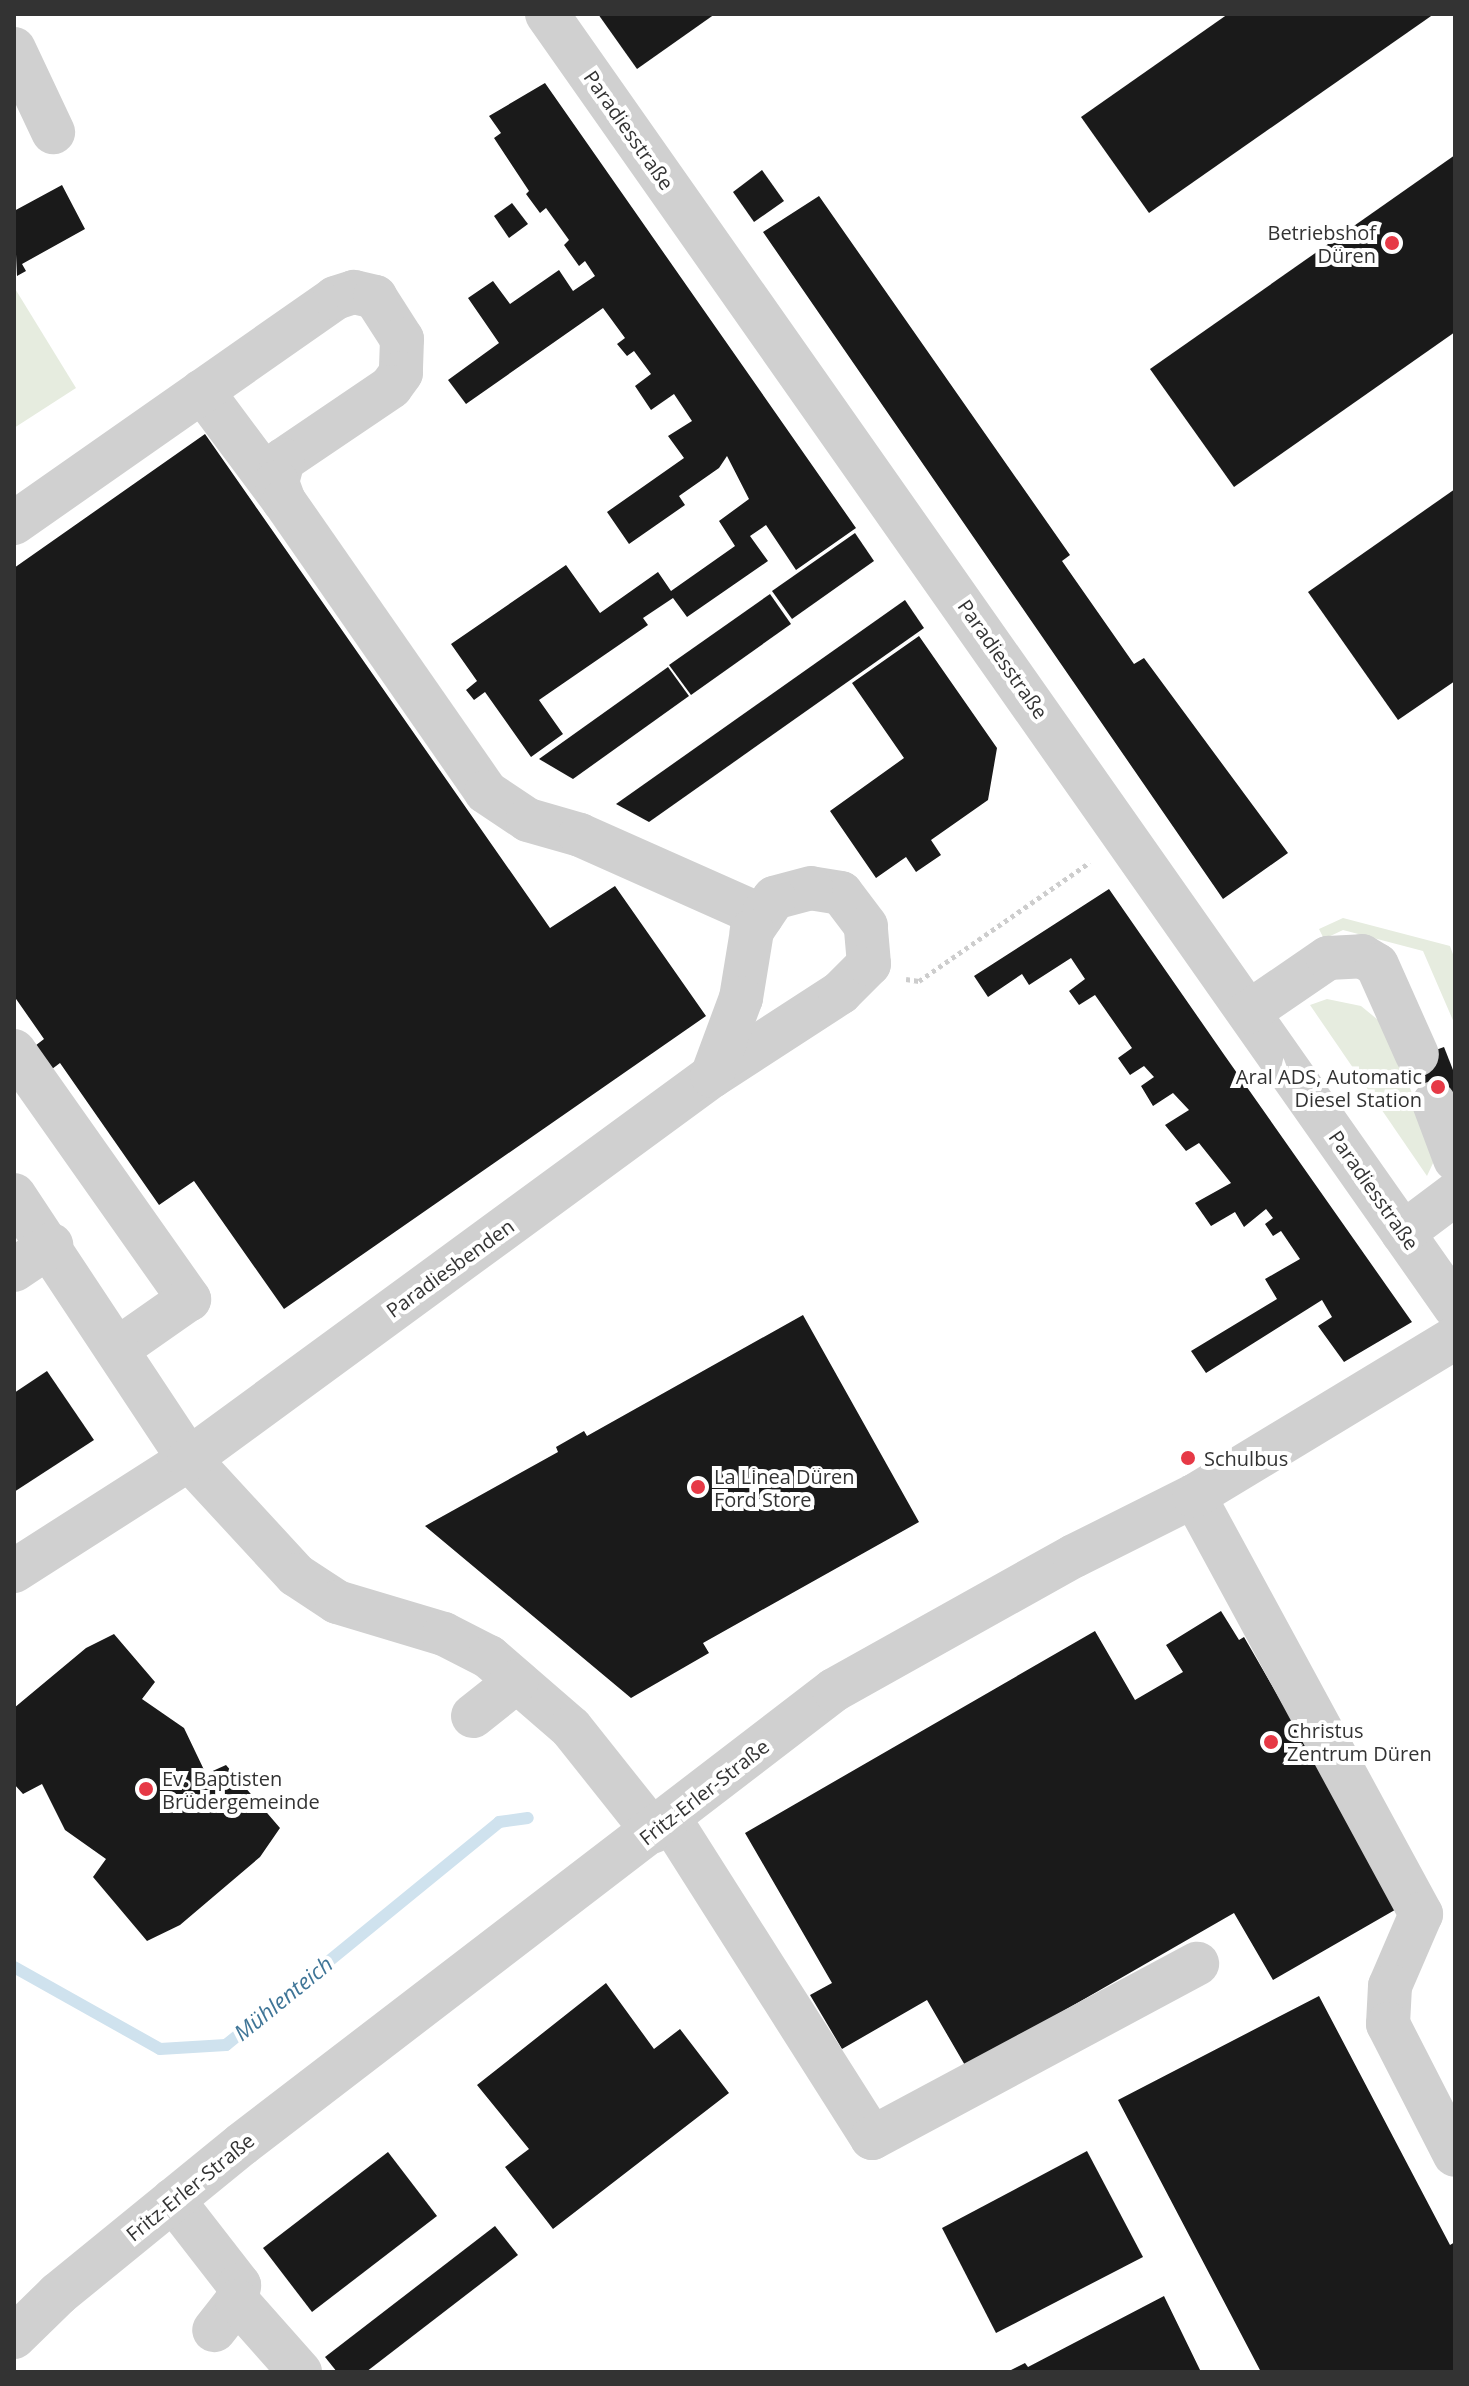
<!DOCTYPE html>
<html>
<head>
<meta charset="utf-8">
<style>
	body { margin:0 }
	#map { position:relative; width:1469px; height:2386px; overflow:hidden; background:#fff; font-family:"Open Sans",sans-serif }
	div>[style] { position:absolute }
	.green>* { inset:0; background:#e6ecdf }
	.stream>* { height:12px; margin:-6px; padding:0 6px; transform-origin:6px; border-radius:6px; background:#cfe2ee }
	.building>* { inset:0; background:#1a1a1a }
	.path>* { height:5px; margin-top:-2.5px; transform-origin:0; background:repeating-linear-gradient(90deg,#cdcdcd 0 4px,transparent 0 8px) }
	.minor>* { height:44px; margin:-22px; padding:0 22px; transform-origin:22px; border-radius:22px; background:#d0d0d0 }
	.dots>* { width:22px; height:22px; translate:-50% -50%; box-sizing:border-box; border:4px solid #fff; border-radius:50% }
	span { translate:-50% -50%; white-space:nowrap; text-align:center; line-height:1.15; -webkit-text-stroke:8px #fff; paint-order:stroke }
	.street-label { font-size:20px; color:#333 }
	.poi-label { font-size:20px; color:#333 }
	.right { translate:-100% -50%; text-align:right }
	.left { translate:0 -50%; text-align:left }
	.water-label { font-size:22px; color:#3f7597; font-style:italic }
	.frame { position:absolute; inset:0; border:16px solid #333; pointer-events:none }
</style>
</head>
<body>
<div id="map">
	<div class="green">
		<i style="clip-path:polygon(14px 287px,76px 388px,14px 428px)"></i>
		<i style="clip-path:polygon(1343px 918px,1450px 946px,1455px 960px,1455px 1025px,1423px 951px,1343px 930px,1324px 939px,1319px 929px)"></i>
		<i style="clip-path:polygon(1327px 999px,1361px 1006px,1383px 1024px,1433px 1143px,1434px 1161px,1427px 1176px,1310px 1005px)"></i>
	</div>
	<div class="stream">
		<i style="left:14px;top:1967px;width:167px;rotate:29.3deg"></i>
		<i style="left:160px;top:2049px;width:66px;rotate:-3.5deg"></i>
		<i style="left:226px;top:2045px;width:353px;rotate:-39.2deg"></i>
		<i style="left:499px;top:1822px;width:29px;rotate:-8deg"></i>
	</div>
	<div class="building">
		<i style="clip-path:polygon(598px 14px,715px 14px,637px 69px)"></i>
		<i style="clip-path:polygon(1228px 14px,1434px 14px,1149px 213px,1081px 117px)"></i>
		<i style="clip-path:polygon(545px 83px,856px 528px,796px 570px,766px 525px,750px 536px,768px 561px,687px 617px,673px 598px,643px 618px,648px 625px,539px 700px,563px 734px,531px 757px,485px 692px,474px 700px,466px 690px,477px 681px,451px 644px,566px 565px,600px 613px,658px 572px,671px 591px,735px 546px,719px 521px,749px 499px,727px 456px,719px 468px,679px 496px,685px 505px,629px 544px,607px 512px,684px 458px,668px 436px,692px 421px,674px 394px,651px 410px,635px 386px,651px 374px,634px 351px,627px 356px,617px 344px,625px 338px,603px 308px,466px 404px,448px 380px,499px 343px,468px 298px,493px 281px,510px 304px,559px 270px,573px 291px,595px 276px,585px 261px,579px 266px,564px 245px,569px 240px,546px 208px,540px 213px,526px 194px,529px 191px,494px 138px,501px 133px,489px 116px)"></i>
		<i style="clip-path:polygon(1455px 155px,1455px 332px,1234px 487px,1150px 369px)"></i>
		<i style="clip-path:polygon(762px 170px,784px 201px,754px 222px,733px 192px)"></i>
		<i style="clip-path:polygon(62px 185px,85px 229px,22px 264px,26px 271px,17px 276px,14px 211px)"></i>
		<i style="clip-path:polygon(819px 196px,1070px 555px,1062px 561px,1134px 664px,1144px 658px,1288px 853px,1223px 899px,763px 232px)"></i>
		<i style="clip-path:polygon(512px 203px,528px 224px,509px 238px,494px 216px)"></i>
		<i style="clip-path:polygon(205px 434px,550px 928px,615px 886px,706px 1016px,284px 1309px,194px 1181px,159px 1205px,60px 1063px,48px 1072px,31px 1049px,44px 1039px,14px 996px,14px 568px)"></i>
		<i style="clip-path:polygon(1455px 489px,1455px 681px,1398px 720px,1308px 592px)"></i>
		<i style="clip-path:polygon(855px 533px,874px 561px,792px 619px,772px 591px)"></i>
		<i style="clip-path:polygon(770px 594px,791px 624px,691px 695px,669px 665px)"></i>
		<i style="clip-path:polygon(905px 600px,924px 628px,649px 822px,616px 804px)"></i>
		<i style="clip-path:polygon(919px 636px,997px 748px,988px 800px,931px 840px,941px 855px,916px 872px,906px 857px,876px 878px,830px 811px,904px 758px,852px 683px)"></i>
		<i style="clip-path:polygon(668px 667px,689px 696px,573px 779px,539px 759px)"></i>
		<i style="clip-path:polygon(1109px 889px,1225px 1056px,1412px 1322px,1344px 1362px,1318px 1326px,1332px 1317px,1322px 1300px,1206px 1373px,1191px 1351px,1277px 1299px,1265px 1279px,1300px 1259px,1281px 1231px,1273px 1236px,1265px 1224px,1273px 1218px,1266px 1209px,1244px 1227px,1235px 1212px,1211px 1226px,1195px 1203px,1231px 1183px,1199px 1143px,1186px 1151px,1165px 1125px,1189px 1110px,1173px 1093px,1153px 1106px,1141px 1086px,1154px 1077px,1144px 1066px,1130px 1075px,1118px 1058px,1132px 1048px,1095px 995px,1079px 1005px,1069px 991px,1085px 979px,1071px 958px,1029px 985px,1022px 974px,988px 997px,974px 976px)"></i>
		<i style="clip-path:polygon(1444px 1047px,1455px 1075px,1455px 1124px,1427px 1104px,1411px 1059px)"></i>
		<i style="clip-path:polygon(803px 1315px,919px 1522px,703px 1643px,709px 1653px,631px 1698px,425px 1526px,558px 1452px,556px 1447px,584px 1431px,587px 1436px)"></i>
		<i style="clip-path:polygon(47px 1371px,94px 1440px,14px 1492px,14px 1393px)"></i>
		<i style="clip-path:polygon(1221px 1611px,1239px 1640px,1244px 1637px,1400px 1907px,1273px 1980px,1234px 1913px,966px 2067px,927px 2000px,842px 2049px,810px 1995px,832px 1983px,745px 1833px,1095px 1631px,1135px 1700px,1183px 1672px,1166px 1645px)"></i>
		<i style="clip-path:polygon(114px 1634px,155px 1682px,142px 1699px,184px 1728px,206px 1774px,226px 1765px,280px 1828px,260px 1857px,180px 1925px,147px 1941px,93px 1877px,106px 1859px,65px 1830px,42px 1784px,23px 1794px,14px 1784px,14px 1708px,86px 1648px)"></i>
		<i style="clip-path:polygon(606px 1983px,654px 2049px,680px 2029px,729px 2093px,553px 2229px,505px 2167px,529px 2149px,477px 2085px)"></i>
		<i style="clip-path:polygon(1319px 1996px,1450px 2245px,1455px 2242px,1455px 2372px,1261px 2372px,1118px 2100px)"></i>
		<i style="clip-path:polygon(1087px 2151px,1143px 2257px,996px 2333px,942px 2228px)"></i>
		<i style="clip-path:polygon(388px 2152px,437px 2216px,312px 2312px,263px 2248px)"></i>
		<i style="clip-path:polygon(495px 2226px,518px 2255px,366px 2372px,337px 2372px,325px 2357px)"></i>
		<i style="clip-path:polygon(1164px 2296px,1201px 2372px,1007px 2372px,1025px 2363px,1028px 2367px)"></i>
	</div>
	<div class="path">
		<i style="left:906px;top:979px;width:13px;rotate:9deg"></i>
		<i style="left:919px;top:981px;width:208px;rotate:-34.8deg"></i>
	</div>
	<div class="minor">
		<i style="left:547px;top:14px;width:1580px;rotate:54.92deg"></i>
		<i style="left:14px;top:49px;width:92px;rotate:64.8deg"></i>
		<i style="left:202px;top:391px;width:137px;rotate:53.3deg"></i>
		<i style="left:14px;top:523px;width:392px;rotate:-35deg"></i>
		<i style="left:335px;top:298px;width:20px;rotate:-18deg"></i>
		<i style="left:354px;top:292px;width:22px;rotate:13deg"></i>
		<i style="left:375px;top:297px;width:50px;rotate:57.3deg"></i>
		<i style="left:402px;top:339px;width:34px;rotate:92deg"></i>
		<i style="left:401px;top:373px;width:17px;rotate:126deg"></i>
		<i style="left:391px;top:387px;width:130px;rotate:145.9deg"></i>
		<i style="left:283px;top:460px;width:23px;rotate:105deg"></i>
		<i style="left:277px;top:482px;width:20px;rotate:70deg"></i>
		<i style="left:284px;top:501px;width:354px;rotate:55.2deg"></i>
		<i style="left:486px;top:792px;width:50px;rotate:33.7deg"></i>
		<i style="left:528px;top:820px;width:54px;rotate:16.1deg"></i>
		<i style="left:580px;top:835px;width:199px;rotate:24deg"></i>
		<i style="left:1249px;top:1012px;width:96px;rotate:-34.4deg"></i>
		<i style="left:1328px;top:958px;width:34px;rotate:-3deg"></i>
		<i style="left:1362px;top:956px;width:17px;rotate:31deg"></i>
		<i style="left:1377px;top:965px;width:98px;rotate:66deg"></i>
		<i style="left:14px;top:1051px;width:304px;rotate:54.8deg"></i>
		<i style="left:189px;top:1299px;width:85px;rotate:145deg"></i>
		<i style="left:1434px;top:1103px;width:60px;rotate:69.4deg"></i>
		<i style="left:14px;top:1195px;width:317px;rotate:56.5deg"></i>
		<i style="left:189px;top:1459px;width:158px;rotate:47.3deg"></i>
		<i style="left:296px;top:1575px;width:49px;rotate:33.4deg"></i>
		<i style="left:337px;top:1602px;width:112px;rotate:16.7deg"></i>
		<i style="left:444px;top:1634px;width:51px;rotate:27.1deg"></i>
		<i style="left:489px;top:1657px;width:108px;rotate:40.9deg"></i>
		<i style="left:571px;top:1728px;width:132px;rotate:51.5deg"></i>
		<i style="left:1403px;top:1233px;width:65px;rotate:-36.9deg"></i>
		<i style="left:14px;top:1270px;width:45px;rotate:-34deg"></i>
		<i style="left:1194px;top:1496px;width:476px;rotate:61.5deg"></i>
		<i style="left:1421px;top:1914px;width:78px;rotate:113.3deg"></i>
		<i style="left:1390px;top:1986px;width:38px;rotate:93deg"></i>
		<i style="left:1388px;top:2024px;width:147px;rotate:62.9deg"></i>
		<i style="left:14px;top:1571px;width:208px;rotate:-32.6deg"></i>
		<i style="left:189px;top:1459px;width:648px;rotate:-36.22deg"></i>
		<i style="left:712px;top:1076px;width:153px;rotate:-33deg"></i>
		<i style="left:840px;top:993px;width:41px;rotate:-45deg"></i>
		<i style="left:869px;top:964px;width:38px;rotate:-95deg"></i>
		<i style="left:866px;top:926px;width:41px;rotate:-127.1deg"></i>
		<i style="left:841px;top:893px;width:30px;rotate:-171deg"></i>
		<i style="left:811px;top:888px;width:38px;rotate:165deg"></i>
		<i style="left:774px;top:898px;width:40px;rotate:124deg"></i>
		<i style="left:752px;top:931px;width:68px;rotate:99.3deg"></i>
		<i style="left:741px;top:998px;width:83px;rotate:110.4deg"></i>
		<i style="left:473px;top:1716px;width:56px;rotate:-38.5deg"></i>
		<i style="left:669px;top:1818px;width:379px;rotate:57.6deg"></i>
		<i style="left:872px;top:2138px;width:369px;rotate:-28.2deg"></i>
		<i style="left:173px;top:2200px;width:108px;rotate:52.2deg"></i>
		<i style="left:239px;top:2285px;width:16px;rotate:97deg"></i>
		<i style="left:237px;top:2301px;width:37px;rotate:128deg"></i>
		<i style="left:237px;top:2301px;width:95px;rotate:48.4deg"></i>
		<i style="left:14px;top:2337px;width:62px;rotate:-44.3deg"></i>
		<i style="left:58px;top:2294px;width:237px;rotate:-39.2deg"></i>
		<i style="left:242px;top:2144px;width:746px;rotate:-37.48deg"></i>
		<i style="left:834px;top:1690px;width:275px;rotate:-29.2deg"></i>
		<i style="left:1074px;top:1556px;width:134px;rotate:-26.6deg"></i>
		<i style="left:1194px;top:1496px;width:305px;rotate:-31.2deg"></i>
	</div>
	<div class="dots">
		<i style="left:1392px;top:243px;background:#e63946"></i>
		<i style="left:1438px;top:1087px;background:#e63946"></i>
		<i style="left:1188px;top:1458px;background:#e63946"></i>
		<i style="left:698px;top:1487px;background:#e63946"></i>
		<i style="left:1271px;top:1742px;background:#e63946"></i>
		<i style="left:146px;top:1789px;background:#e63946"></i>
	</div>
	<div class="street-label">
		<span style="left:629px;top:130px;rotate:55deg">Paradiesstraße</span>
		<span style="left:1003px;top:659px;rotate:55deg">Paradiesstraße</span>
		<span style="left:1374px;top:1190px;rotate:55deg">Paradiesstraße</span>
		<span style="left:450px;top:1268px;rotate:-36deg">Paradiesbenden</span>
		<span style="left:704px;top:1792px;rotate:-38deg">Fritz-Erler-Straße</span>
		<span style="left:190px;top:2187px;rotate:-39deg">Fritz-Erler-Straße</span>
	</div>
	<div class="poi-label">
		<span class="right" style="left:1376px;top:244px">Betriebshof<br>Düren</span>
		<span class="right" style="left:1422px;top:1088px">Aral ADS, Automatic<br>Diesel Station</span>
		<span class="left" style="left:1204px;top:1458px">Schulbus</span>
		<span class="left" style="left:714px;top:1488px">La Linea Düren<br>Ford Store</span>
		<span class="left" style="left:1287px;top:1742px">Christus<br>Zentrum Düren</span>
		<span class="left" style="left:162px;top:1790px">Ev. Baptisten<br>Brüdergemeinde</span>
	</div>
	<div class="water-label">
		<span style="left:283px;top:1998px;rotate:-39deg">Mühlenteich</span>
	</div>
	<div class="frame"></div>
</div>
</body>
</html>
